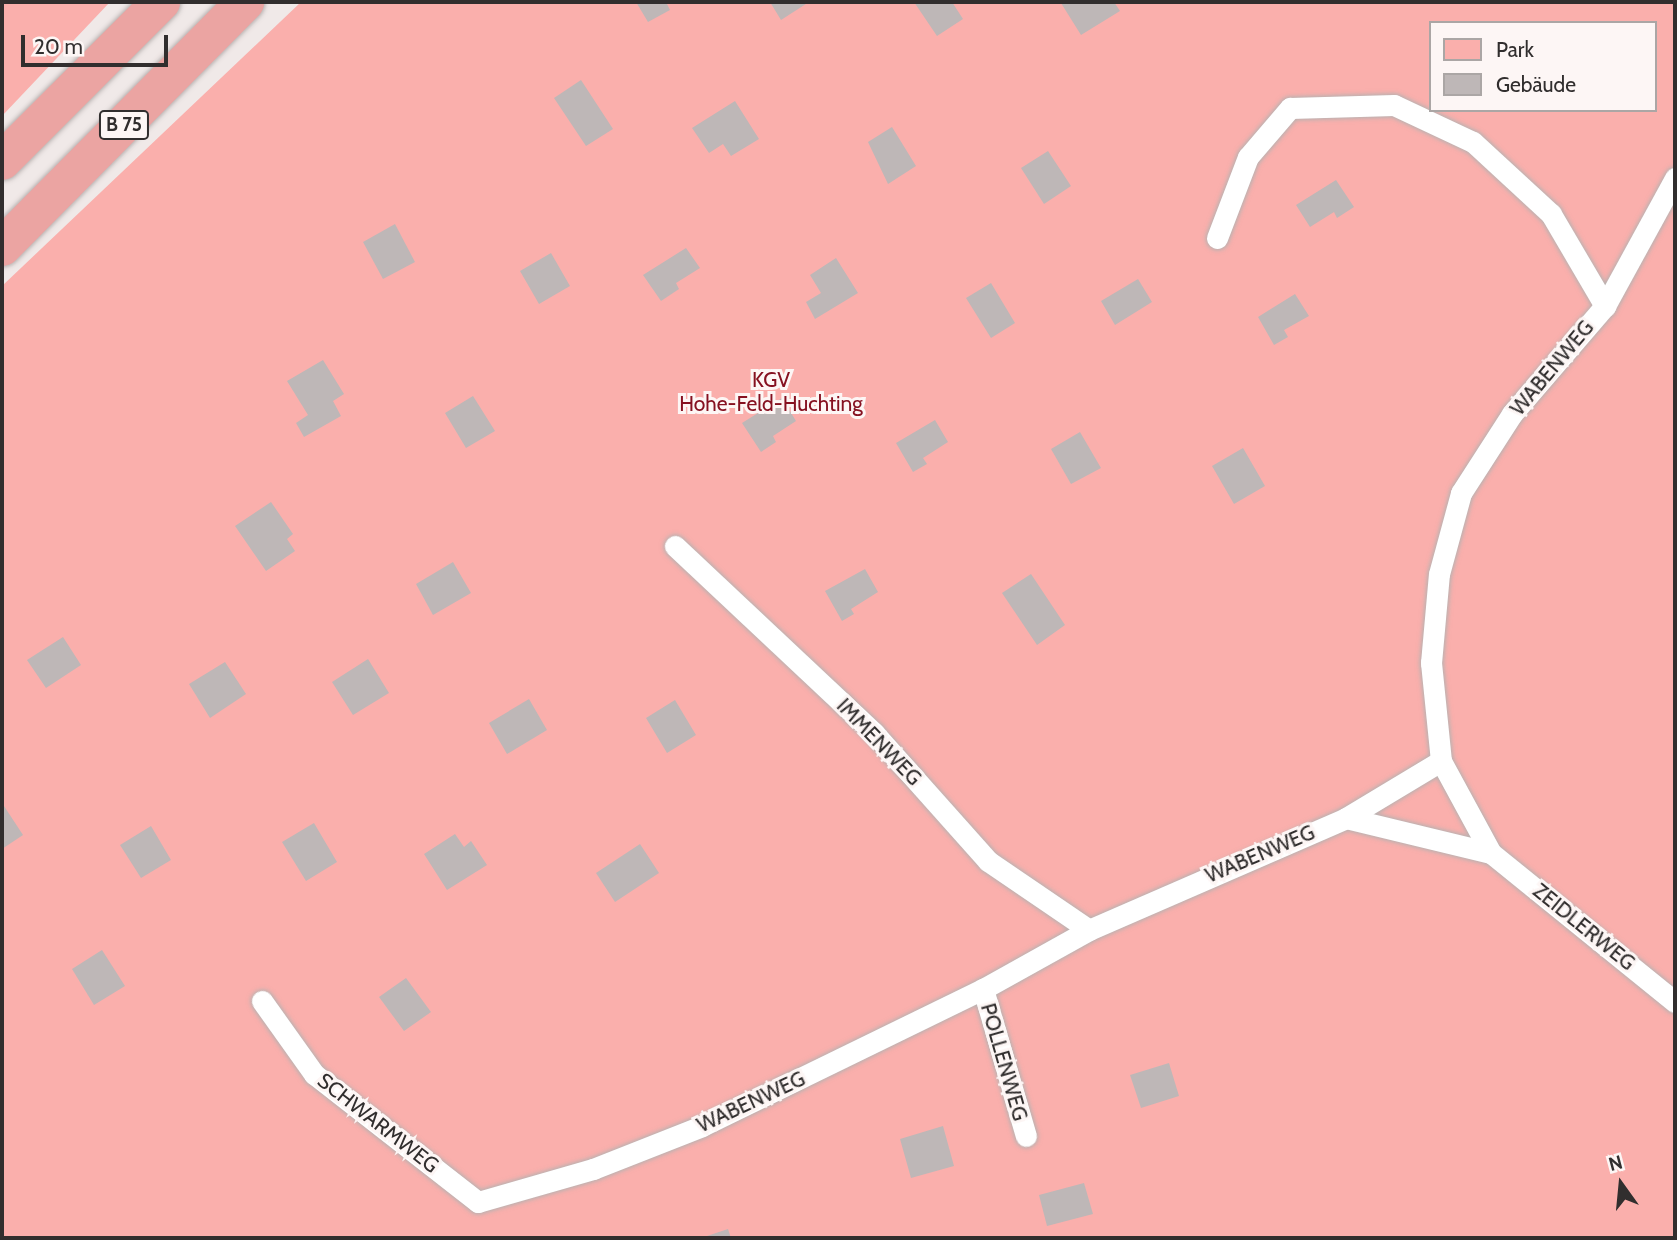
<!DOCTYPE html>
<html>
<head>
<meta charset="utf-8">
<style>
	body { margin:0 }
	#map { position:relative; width:1677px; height:1240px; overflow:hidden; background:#f0e9e8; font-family:Cabin,sans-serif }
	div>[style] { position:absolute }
	.green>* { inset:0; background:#faafac }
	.building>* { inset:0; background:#beb7b7 }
	.roads { filter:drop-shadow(0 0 2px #b9b2b1) drop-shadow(0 0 2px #b9b2b1) }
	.service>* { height:21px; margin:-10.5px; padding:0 10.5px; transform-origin:10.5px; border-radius:10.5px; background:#fff }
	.trunk>* { height:38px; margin:-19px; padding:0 19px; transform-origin:19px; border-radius:19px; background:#eba4a2 }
	span { translate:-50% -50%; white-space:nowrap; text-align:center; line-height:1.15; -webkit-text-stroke:6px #fdf6f5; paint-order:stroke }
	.shield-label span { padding:2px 5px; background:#fdf6f5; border:2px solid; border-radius:5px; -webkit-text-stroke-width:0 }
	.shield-label { font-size:19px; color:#312e2e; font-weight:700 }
	.street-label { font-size:21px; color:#312e2e }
	.park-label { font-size:21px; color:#861121 }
	.frame { position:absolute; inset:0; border:4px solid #312e2e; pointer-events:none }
	.legend { position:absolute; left:1429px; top:21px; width:228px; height:91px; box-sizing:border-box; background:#fdf6f5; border:2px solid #aba6a5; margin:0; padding:9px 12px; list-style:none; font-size:21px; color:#312e2e }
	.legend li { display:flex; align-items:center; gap:14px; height:35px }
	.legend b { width:35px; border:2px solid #aba6a5 }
	.north { position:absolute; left:1586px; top:1149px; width:70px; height:70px; -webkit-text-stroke:5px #fdf6f5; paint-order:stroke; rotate:345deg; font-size:19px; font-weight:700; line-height:28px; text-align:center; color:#312e2e }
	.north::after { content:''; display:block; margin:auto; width:24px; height:32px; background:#312e2e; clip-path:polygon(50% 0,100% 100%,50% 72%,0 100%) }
	.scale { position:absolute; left:21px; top:35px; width:147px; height:32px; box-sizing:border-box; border:4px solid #312e2e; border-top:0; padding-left:9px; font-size:21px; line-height:24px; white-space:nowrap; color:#312e2e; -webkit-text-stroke:5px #fdf6f5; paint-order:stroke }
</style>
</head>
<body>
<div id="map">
	<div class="green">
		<i style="clip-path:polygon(2px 2px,110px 2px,2px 116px)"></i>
		<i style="clip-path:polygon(evenodd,301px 2px,1675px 2px,1675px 1238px,2px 1238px,2px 286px,301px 2px,1430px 23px,1654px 23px,1654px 110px,1430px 110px,1430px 23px)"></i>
	</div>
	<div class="building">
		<i style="clip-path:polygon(636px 2px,666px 2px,670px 10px,648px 22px)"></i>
		<i style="clip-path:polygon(770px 2px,809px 2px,781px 20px)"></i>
		<i style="clip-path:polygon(914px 2px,952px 2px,963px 19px,937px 36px)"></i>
		<i style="clip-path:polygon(1114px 2px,1120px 11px,1081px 35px,1061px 3px)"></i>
		<i style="clip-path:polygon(581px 80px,613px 129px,586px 146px,554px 98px)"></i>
		<i style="clip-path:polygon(735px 101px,759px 139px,731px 156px,723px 144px,709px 153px,692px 128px)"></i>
		<i style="clip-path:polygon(892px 127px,916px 166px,888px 184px,868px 142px)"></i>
		<i style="clip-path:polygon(1048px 151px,1071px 186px,1044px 204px,1021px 168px)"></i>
		<i style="clip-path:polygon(1336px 180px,1354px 207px,1337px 218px,1334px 212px,1310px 227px,1296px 205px)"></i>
		<i style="clip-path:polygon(395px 224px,415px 262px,383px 279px,363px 242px)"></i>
		<i style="clip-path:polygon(686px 248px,700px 268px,676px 283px,679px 289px,661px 301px,643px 275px)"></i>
		<i style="clip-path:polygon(551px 253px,570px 286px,539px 304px,520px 271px)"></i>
		<i style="clip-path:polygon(836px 258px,858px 293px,815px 319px,806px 302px,821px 293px,810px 275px)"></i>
		<i style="clip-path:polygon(1138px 279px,1152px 302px,1115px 325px,1101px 301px)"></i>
		<i style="clip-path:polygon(991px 283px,1015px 323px,991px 338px,966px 298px)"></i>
		<i style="clip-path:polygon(1295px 294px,1309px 316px,1284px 330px,1288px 337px,1274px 345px,1258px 317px)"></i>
		<i style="clip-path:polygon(323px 360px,344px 394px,333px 401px,341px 416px,304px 437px,296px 423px,308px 415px,287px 381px)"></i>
		<i style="clip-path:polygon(473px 396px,495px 431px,466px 448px,445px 413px)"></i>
		<i style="clip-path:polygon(782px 398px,796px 421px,773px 436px,776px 442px,761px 452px,742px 423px)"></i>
		<i style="clip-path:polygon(935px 420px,948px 442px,923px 458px,927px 464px,913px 472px,896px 443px)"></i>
		<i style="clip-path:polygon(1080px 432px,1101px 468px,1071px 484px,1051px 449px)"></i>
		<i style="clip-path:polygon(1243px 448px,1265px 486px,1234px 504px,1212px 466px)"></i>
		<i style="clip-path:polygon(271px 502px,293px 534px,287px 539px,295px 551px,266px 571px,235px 526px)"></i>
		<i style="clip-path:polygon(453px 562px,471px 593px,433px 615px,416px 584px)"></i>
		<i style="clip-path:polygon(865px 569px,878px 592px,851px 609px,854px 614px,842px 621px,825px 591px)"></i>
		<i style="clip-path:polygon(1031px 574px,1065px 625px,1037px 645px,1002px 593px)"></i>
		<i style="clip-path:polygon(63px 637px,81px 665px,46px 688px,27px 660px)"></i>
		<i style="clip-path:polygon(368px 659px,389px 693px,353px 715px,332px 682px)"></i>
		<i style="clip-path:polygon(225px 662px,246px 694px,210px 718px,189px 684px)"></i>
		<i style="clip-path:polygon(529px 699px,547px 730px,507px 754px,489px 723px)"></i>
		<i style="clip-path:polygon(675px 700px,696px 735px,667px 753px,646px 718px)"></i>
		<i style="clip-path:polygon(2px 803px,23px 835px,2px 849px)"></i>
		<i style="clip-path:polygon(314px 823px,337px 862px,306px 881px,282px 842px)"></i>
		<i style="clip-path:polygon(151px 826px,171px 860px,141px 878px,120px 845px)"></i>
		<i style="clip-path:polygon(455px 834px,464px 847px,471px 841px,487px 865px,447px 890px,424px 854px)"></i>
		<i style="clip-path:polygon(640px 844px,659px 873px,615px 902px,596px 873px)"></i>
		<i style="clip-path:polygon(102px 950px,125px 986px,94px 1005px,72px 969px)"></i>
		<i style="clip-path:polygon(406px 978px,431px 1012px,404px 1031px,379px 997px)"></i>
		<i style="clip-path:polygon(1169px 1063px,1179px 1096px,1141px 1108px,1130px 1075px)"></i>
		<i style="clip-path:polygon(943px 1126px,954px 1166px,911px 1178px,900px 1139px)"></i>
		<i style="clip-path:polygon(1084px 1183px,1093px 1214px,1047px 1226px,1039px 1195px)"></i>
		<i style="clip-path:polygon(728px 1229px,731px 1238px,701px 1238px)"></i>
	</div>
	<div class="roads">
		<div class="service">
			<i style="left:1217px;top:238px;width:87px;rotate:-69.1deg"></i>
			<i style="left:1248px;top:157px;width:65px;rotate:-49.4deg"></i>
			<i style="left:1290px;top:108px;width:104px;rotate:-1.7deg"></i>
			<i style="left:1394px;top:105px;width:87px;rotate:25.1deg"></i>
			<i style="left:1473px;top:142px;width:106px;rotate:42.7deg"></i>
			<i style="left:1551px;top:214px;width:107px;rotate:59.6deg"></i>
			<i style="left:675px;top:546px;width:273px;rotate:43.2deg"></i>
			<i style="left:874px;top:733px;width:171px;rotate:48.3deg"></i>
			<i style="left:988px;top:861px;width:122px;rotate:34.3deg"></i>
			<i style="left:1441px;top:761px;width:105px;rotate:61.5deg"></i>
			<i style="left:1346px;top:818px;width:149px;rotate:13.6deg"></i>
			<i style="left:1491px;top:853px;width:237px;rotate:39deg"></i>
			<i style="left:983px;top:989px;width:153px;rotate:73.7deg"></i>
			<i style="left:262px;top:1001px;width:90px;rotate:54.5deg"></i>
			<i style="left:314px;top:1074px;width:208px;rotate:38deg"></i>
			<i style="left:478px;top:1202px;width:120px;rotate:-16deg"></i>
			<i style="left:593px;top:1169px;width:117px;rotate:-21.5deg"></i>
			<i style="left:702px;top:1126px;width:313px;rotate:-26deg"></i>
			<i style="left:983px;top:989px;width:121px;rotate:-29.1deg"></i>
			<i style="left:1089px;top:930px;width:280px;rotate:-23.5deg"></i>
			<i style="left:1346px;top:818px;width:111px;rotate:-31deg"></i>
			<i style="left:1441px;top:761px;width:99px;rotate:-95.8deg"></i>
			<i style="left:1431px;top:663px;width:89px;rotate:-84.9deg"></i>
			<i style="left:1439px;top:574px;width:84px;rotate:-74.8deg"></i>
			<i style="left:1461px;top:493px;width:94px;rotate:-57.2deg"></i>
			<i style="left:1512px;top:414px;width:143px;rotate:-49.3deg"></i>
			<i style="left:1605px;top:306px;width:146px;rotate:-61.3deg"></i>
		</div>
		<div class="trunk">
			<i style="left:2px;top:161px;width:225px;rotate:-45deg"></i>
			<i style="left:2px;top:247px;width:345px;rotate:-45.2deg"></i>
		</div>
	</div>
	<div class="shield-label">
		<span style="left:124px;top:125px">B 75</span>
	</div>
	<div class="street-label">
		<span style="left:1552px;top:368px;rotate:-50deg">WABENWEG</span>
		<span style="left:879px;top:742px;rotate:46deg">IMMENWEG</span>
		<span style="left:1260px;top:854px;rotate:-23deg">WABENWEG</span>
		<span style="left:1584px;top:927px;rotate:39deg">ZEIDLERWEG</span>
		<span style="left:1004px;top:1062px;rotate:74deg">POLLENWEG</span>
		<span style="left:751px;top:1102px;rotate:-25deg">WABENWEG</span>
		<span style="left:378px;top:1123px;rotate:38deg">SCHWARMWEG</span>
	</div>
	<div class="park-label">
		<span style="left:771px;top:392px">KGV<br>Hohe-Feld-Huchting</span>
	</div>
	<div class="frame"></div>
	<ul class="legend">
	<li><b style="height:19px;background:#faafac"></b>Park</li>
	<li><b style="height:19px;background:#beb7b7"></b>Gebäude</li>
	</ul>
	<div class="north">N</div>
	<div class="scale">20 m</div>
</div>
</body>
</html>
